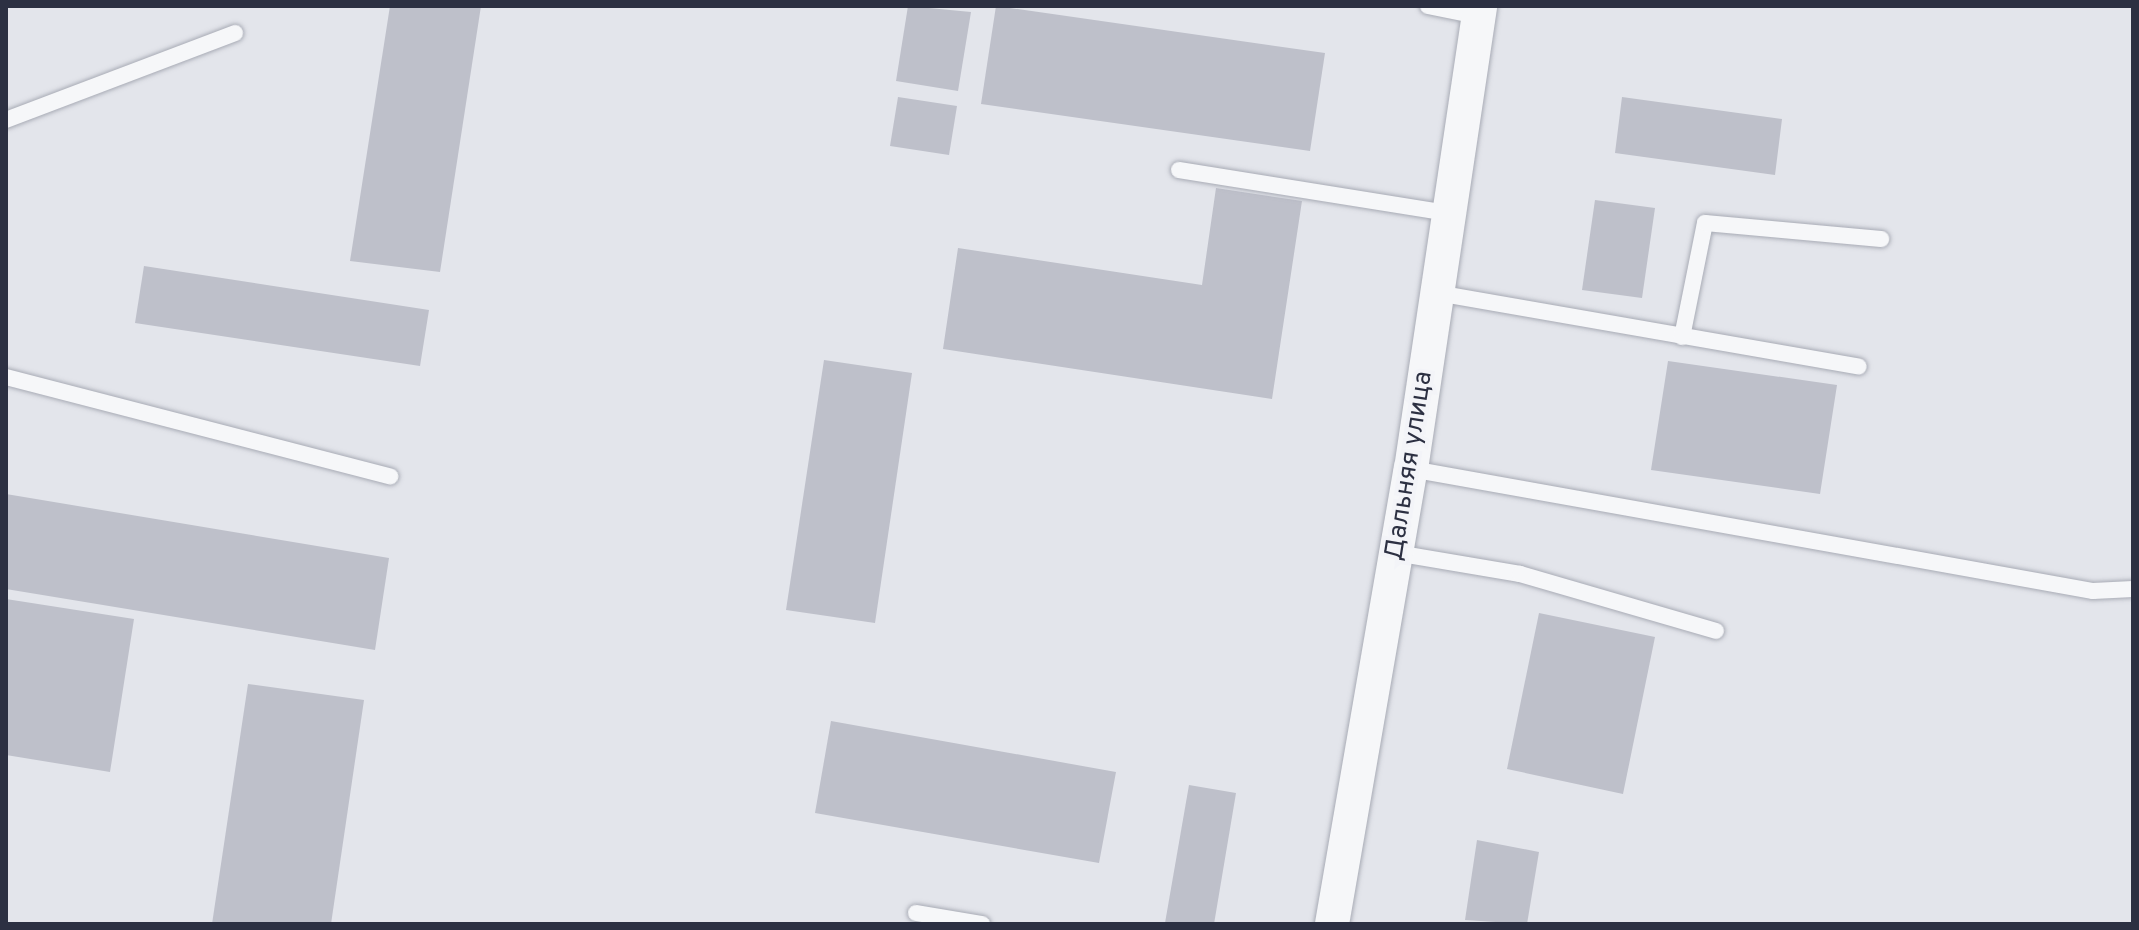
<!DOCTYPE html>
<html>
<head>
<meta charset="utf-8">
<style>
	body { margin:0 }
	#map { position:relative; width:2139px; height:930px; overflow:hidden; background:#e3e5eb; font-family:Overpass,sans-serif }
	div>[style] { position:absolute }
	.building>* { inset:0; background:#bec0ca }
	.roads { filter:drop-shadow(0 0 2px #a8abb5) drop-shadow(0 0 2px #a8abb5) }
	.service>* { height:16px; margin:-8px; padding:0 8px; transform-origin:8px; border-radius:8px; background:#f6f7f9 }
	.minor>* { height:34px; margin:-17px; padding:0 17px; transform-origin:17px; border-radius:17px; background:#f6f7f9 }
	span { translate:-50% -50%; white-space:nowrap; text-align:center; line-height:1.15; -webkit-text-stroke:8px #f3f4f8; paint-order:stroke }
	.street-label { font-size:26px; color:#2c3042 }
	.frame { position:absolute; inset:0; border:8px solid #2c3042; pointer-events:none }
</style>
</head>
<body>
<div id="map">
	<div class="building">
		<i style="clip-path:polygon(390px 6px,481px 6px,440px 272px,350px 261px)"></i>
		<i style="clip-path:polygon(908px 6px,971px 12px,958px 91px,896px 81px)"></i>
		<i style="clip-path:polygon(996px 6px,1325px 53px,1310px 151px,981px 104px)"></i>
		<i style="clip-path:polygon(898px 97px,957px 106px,949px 155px,890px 146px)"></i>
		<i style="clip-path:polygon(1622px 97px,1782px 119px,1775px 175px,1615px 153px)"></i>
		<i style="clip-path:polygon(1216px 188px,1302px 201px,1272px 399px,943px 349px,958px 248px,1202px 285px)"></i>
		<i style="clip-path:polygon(1595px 200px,1655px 208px,1642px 298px,1582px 290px)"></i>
		<i style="clip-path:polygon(144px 266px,429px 310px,420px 366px,135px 323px)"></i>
		<i style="clip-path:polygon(824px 360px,912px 373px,875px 623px,786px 610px)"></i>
		<i style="clip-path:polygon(1668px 361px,1837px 385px,1820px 494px,1651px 470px)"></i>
		<i style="clip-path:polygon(6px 494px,389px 558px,375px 650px,6px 589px)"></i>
		<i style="clip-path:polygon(6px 599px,134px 619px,110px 772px,6px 755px)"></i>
		<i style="clip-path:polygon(1539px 613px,1655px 637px,1623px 794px,1507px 769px)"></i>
		<i style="clip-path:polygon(248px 684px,364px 700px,331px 924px,212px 924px)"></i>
		<i style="clip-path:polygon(831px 721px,1116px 772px,1099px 863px,815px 813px)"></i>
		<i style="clip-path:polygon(1189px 785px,1236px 793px,1214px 924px,1165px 923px)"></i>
		<i style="clip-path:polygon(1477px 840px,1539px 852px,1527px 924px,1465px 920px)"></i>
	</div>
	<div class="roads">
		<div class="service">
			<i style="left:1428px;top:6px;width:51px;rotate:11.3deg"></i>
			<i style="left:6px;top:120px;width:245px;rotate:-20.8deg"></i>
			<i style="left:1179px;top:170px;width:271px;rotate:9.1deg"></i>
			<i style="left:1437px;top:293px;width:428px;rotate:9.9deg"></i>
			<i style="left:1682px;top:337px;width:116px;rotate:-78.6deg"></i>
			<i style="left:1705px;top:223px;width:177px;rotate:5.2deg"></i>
			<i style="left:6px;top:377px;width:397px;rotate:14.5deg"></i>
			<i style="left:1411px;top:469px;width:693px;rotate:10.14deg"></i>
			<i style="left:2093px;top:591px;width:40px;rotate:-2.9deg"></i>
			<i style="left:1396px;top:553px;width:126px;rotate:9.6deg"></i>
			<i style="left:1520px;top:574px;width:204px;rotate:16.2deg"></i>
			<i style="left:916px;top:913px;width:67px;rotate:9.5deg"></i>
		</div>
		<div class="minor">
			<i style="left:1332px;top:924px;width:462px;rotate:-80.2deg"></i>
			<i style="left:1411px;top:469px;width:468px;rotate:-81.5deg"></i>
		</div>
	</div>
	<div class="street-label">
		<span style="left:1410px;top:466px;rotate:-81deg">Дальняя улица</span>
	</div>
	<div class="frame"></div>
</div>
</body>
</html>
